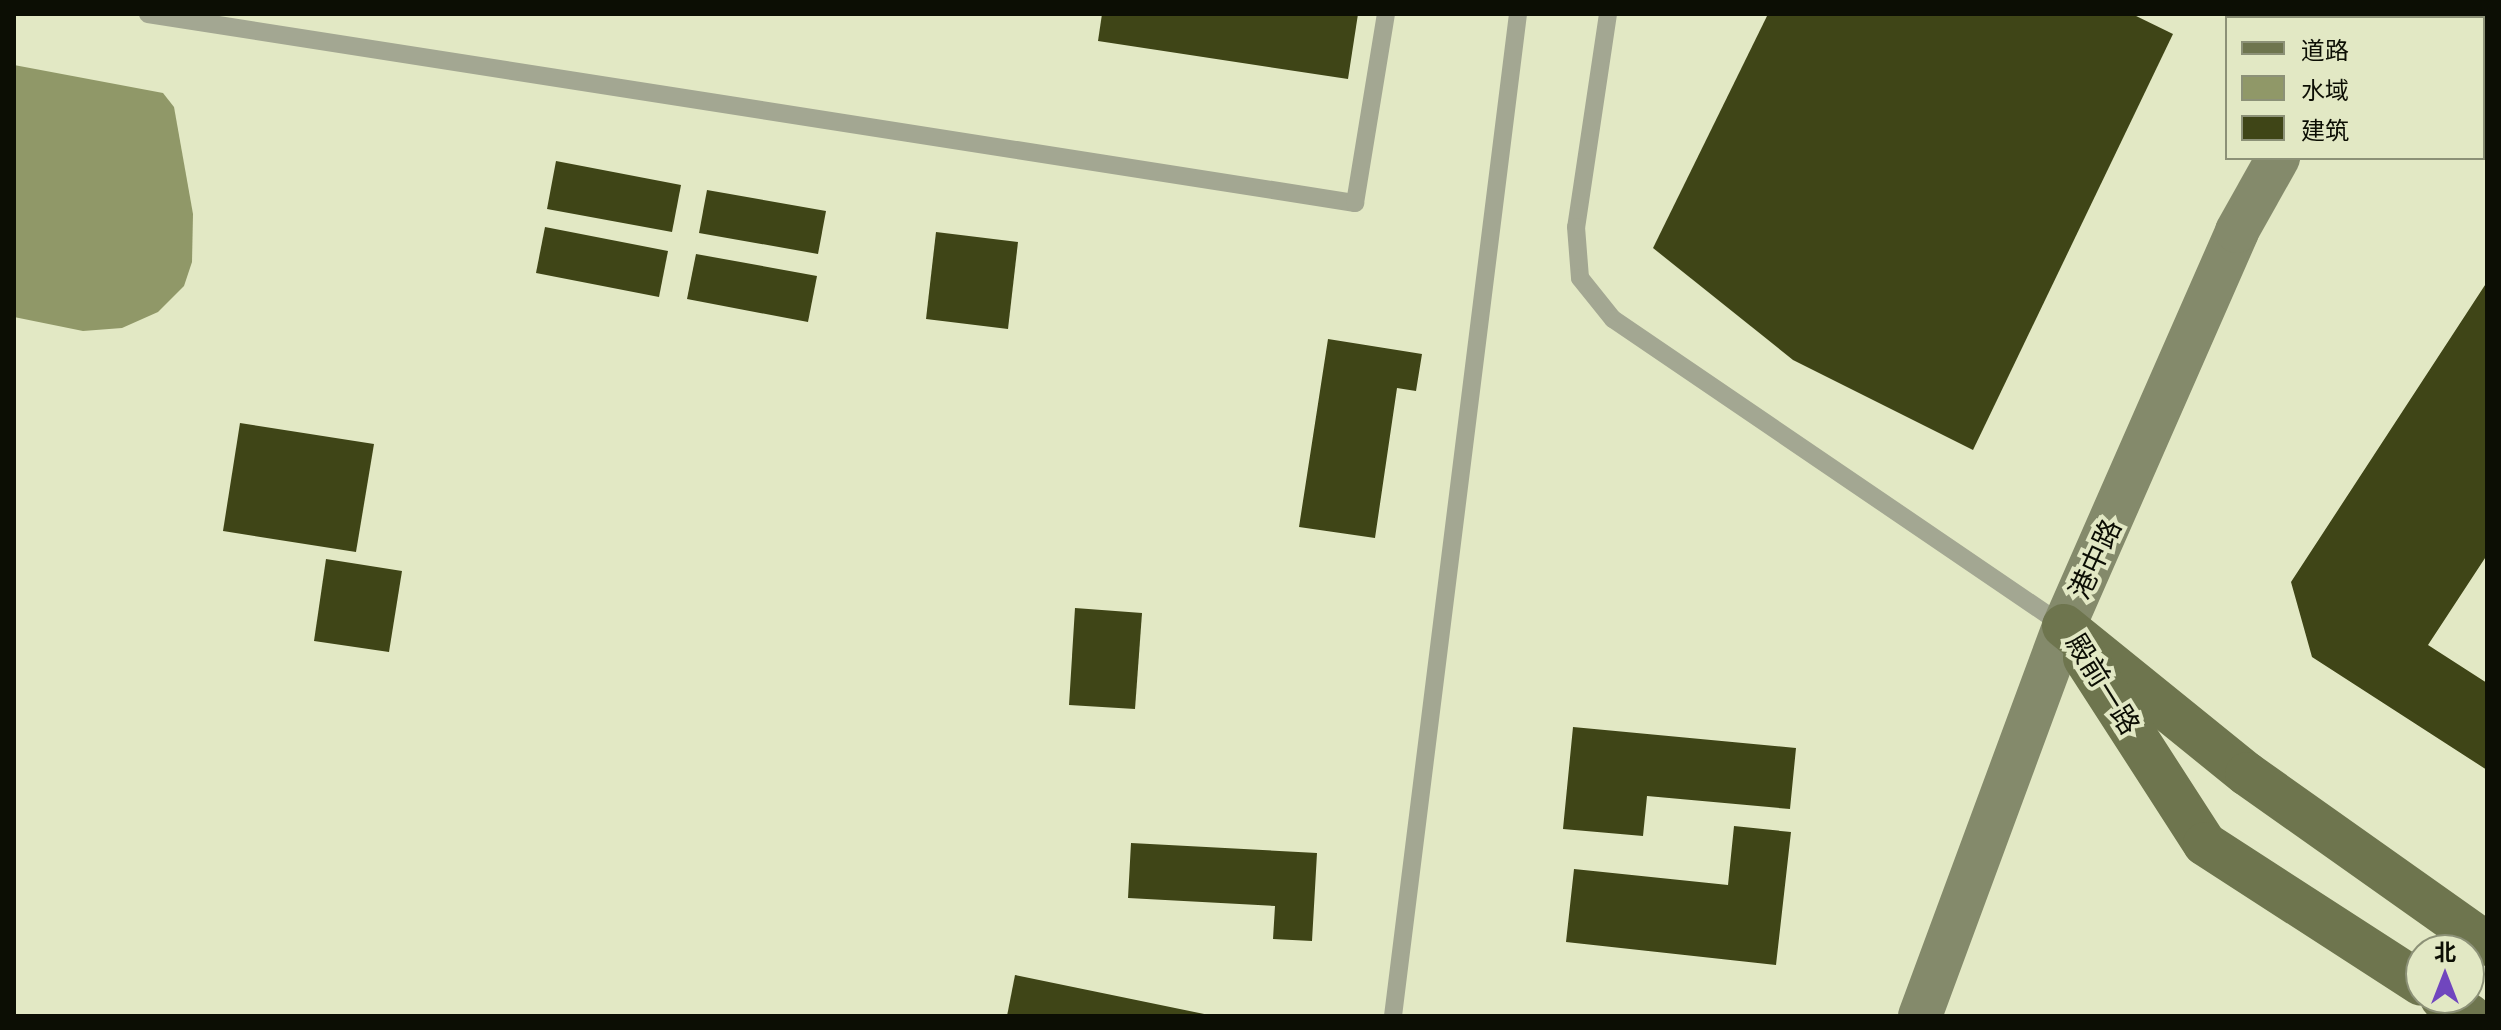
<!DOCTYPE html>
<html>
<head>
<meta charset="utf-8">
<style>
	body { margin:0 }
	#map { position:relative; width:2501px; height:1030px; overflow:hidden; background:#e2e8c4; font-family:Inter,"Noto Sans SC",sans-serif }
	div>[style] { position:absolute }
	.water>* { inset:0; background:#909868 }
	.building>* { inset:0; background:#3f4517 }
	.lane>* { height:18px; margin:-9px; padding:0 9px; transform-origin:9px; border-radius:9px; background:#a3a792 }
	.secondary>* { height:44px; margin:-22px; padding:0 22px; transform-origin:22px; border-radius:22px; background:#848a6b }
	.primary>* { height:44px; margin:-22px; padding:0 22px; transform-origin:22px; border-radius:22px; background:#6e754e }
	span { translate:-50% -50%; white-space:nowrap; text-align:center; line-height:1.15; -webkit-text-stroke:8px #e2e8c4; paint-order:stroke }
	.street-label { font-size:28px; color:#0c0e04 }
	.frame { position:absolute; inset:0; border:16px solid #0c0e04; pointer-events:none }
	.legend { position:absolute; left:2225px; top:16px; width:260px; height:144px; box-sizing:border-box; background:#e2e8c4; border:2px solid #8c9177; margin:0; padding:10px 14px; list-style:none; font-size:24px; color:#0c0e04 }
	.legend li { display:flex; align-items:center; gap:16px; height:40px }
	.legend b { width:40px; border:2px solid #8c9177 }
	.north { position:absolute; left:2405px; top:934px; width:80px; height:80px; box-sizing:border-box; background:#e2e8c4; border:2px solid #8c9177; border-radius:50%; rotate:0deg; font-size:22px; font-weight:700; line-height:32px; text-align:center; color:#0c0e04 }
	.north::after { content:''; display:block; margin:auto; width:28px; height:36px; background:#7046be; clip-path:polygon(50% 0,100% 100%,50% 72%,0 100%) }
</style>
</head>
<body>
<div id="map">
	<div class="water">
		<i style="clip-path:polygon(14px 65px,163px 93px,174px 107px,193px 214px,192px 262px,184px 286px,158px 312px,122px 328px,83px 331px,14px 317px)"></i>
	</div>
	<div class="building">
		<i style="clip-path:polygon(1102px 14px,1358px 14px,1348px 79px,1098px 41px)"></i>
		<i style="clip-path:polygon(1768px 14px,2132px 14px,2173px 34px,1973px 450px,1793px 360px,1653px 248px)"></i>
		<i style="clip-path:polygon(556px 161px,681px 185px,672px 232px,547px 209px)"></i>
		<i style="clip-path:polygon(707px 190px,826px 211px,818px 254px,699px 233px)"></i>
		<i style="clip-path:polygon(545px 227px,668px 251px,659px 297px,536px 273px)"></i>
		<i style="clip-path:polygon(936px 232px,1018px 242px,1008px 329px,926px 319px)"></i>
		<i style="clip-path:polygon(696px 254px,817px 276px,808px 322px,687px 299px)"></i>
		<i style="clip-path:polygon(2487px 282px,2487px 555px,2428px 645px,2487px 683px,2487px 770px,2312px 657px,2291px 582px)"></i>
		<i style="clip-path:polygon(1328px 339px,1422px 354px,1416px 391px,1397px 388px,1375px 538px,1299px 527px)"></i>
		<i style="clip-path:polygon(240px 423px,374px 444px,356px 552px,223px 531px)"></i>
		<i style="clip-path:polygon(326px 559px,402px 571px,389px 652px,314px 641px)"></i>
		<i style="clip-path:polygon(1075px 608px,1142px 613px,1135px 709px,1069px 705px)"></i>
		<i style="clip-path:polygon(1573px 727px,1796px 748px,1790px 809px,1647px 796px,1643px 836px,1563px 829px)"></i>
		<i style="clip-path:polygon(1734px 826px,1791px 832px,1776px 965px,1566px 942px,1574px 869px,1728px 885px)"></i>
		<i style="clip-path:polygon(1131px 843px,1317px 853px,1312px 941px,1273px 939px,1275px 906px,1128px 898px)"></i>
		<i style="clip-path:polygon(1015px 975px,1209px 1015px,1209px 1016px,1007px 1016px)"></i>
	</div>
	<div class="lane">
		<i style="left:148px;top:14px;width:1222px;rotate:8.9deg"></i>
		<i style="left:1355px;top:203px;width:192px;rotate:-80.7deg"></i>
		<i style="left:1608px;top:14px;width:215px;rotate:98.5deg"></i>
		<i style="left:1576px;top:227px;width:51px;rotate:85.5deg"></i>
		<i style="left:1580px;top:278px;width:53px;rotate:51.2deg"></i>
		<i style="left:1613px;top:319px;width:546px;rotate:34.24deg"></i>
		<i style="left:1393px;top:1016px;width:1010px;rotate:-82.89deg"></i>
	</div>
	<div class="secondary">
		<i style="left:2356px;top:18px;width:4px;rotate:-63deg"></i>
		<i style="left:1920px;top:1016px;width:416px;rotate:-69.7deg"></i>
		<i style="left:2064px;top:626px;width:431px;rotate:-66.3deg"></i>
		<i style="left:2237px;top:231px;width:84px;rotate:-60.7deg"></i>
	</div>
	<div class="primary">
		<i style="left:2064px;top:626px;width:235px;rotate:39deg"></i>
		<i style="left:2247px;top:774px;width:294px;rotate:35.3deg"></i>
		<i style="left:2085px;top:658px;width:221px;rotate:57.2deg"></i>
		<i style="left:2205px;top:844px;width:257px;rotate:32.9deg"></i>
		<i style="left:2442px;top:998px;width:33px;rotate:33deg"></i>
	</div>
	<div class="street-label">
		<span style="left:2095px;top:559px;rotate:-65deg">港中路</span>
		<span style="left:2103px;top:684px;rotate:58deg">殿前一路</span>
	</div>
	<div class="frame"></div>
	<ul class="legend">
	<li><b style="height:10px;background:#6e754e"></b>道路</li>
	<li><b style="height:22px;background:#909868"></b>水域</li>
	<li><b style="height:22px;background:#3f4517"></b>建筑</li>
	</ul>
	<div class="north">北</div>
</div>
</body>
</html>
